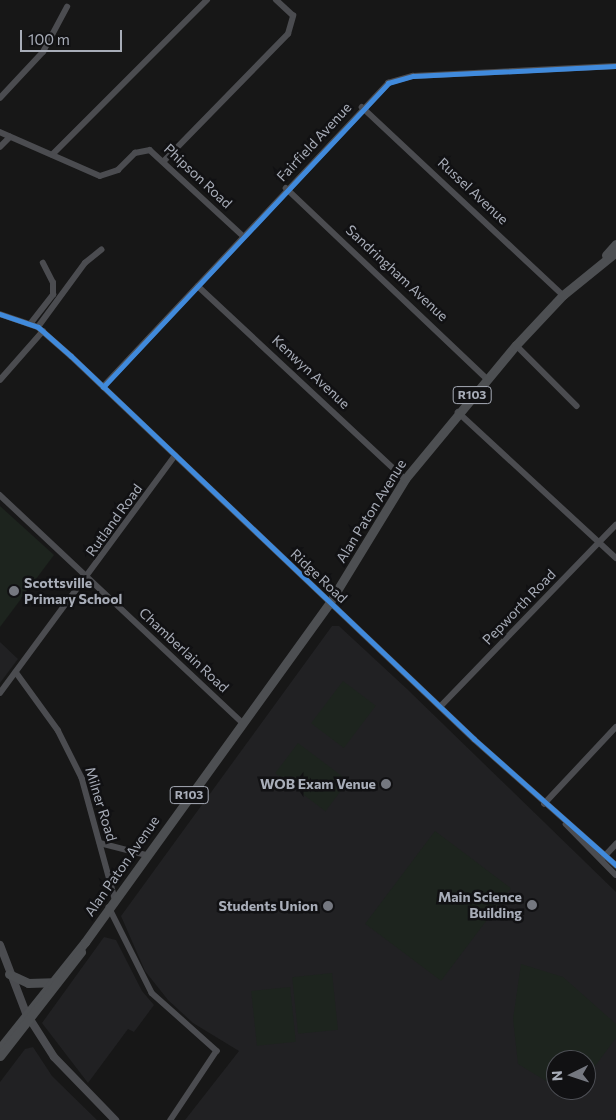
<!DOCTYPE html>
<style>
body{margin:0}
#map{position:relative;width:616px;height:1120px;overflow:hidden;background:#171717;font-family:Commissioner,sans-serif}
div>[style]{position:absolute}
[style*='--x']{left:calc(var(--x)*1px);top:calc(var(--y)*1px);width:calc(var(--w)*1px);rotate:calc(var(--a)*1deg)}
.built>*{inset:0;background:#212123}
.green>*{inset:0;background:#1d241e;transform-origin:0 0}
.minor>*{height:5.5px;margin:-2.75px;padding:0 2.75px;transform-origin:2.75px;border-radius:2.75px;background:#4b4c50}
.tertiary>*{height:8px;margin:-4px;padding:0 4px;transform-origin:4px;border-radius:4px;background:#4b4c50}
.primary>*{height:9px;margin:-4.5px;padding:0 4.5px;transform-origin:4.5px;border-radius:4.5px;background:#4d4f52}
.cycleway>*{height:5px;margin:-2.5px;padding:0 2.5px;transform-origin:2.5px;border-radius:2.5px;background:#408adc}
.dots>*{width:14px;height:14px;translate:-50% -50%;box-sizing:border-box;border:2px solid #111113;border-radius:50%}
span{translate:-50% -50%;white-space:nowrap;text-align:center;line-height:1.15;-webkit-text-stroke:5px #111113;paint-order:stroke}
.shield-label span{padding:1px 4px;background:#111113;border:1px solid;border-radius:4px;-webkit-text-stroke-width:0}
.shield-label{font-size:12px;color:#a8adb8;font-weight:700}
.street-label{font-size:14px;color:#a8adb8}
.poi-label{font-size:14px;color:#a8adb8;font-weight:700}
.left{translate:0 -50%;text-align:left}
.right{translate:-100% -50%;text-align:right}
.north{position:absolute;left:546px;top:1050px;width:50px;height:50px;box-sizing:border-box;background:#111113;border:1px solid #4d4f55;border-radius:50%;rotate:266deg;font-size:14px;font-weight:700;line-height:20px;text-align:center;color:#a8adb8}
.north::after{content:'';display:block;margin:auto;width:18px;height:22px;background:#757880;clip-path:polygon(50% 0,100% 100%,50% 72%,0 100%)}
.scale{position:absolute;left:20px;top:30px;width:102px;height:22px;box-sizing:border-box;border:2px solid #a8adb8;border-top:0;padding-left:6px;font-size:15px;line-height:18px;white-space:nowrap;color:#a8adb8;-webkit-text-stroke:4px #111113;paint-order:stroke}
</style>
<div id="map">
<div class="built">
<i style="clip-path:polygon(evenodd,332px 626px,339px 626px,407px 689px,616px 892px,616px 1120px,185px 1120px,239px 1051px,193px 1023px,168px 1000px,145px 971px,121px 916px,332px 626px,556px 1060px,586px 1060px,586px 1090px,556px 1090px,556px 1060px)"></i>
<i style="clip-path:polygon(0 642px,18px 659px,0 683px)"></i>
<i style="clip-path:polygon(104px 937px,116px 940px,142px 991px,154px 1005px,134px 1032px,128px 1029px,88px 1083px,42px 1023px)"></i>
<i style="clip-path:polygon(33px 1047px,52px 1076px,97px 1120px,0 1120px,0 1082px,25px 1049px)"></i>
</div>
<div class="green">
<i style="clip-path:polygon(0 506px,54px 555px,0 627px)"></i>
<i style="left:343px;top:681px;width:41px;height:53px;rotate:37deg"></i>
<i style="left:298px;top:743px;width:63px;height:38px;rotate:37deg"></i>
<i style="left:435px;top:831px;width:95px;height:116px;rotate:37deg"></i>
<i style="clip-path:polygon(521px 964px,563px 977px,616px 1024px,616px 1038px,586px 1078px,586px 1060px,556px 1060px,556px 1087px,518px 1064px,513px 1019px)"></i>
<i style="left:332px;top:973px;width:57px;height:40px;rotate:84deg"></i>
<i style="left:290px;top:987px;width:55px;height:39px;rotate:84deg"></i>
</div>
<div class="minor">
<i style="--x:0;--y:98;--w:63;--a:-46.9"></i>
<i style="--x:43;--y:52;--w:51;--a:-61.9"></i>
<i style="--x:362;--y:107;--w:275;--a:43.1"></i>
<i style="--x:0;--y:132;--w:109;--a:23.7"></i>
<i style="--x:100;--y:176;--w:19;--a:-18"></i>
<i style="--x:118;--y:170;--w:24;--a:-45"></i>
<i style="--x:135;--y:153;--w:15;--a:-11"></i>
<i style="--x:150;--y:150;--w:124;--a:42.7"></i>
<i style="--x:0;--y:147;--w:14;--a:-45"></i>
<i style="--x:52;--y:155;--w:219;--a:-45"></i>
<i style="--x:165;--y:160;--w:176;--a:-45.7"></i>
<i style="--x:288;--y:34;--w:19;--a:-74"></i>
<i style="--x:293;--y:16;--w:23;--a:-137"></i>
<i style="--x:286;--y:188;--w:277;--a:43.5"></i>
<i style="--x:198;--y:286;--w:283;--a:43"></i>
<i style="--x:0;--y:314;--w:40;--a:18.9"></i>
<i style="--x:38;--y:327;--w:44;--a:41.3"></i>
<i style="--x:71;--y:356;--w:556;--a:43.54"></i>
<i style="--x:474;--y:739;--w:190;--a:41.6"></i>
<i style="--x:31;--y:323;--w:36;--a:-52"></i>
<i style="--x:53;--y:295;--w:12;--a:-90"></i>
<i style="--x:53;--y:283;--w:22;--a:-117"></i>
<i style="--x:38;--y:327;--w:79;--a:-53.7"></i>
<i style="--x:85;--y:263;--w:21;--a:-39"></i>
<i style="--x:516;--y:345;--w:86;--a:45"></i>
<i style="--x:0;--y:380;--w:65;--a:-48.7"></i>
<i style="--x:103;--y:387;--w:417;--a:-46.8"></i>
<i style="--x:388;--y:83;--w:26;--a:-16"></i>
<i style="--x:413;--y:76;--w:203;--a:-2.8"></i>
<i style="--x:458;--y:412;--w:215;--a:42.7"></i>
<i style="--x:0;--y:495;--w:330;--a:43.2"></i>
<i style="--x:16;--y:672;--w:72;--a:54.1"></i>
<i style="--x:58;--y:730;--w:54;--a:63.4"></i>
<i style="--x:82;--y:778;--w:125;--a:74.7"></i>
<i style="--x:0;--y:693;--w:295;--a:-53.6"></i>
<i style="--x:440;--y:707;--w:253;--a:-46"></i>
<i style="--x:544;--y:804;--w:105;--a:-46.9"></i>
<i style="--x:566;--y:824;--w:71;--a:45.6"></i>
<i style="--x:100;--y:843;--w:48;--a:14.6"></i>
<i style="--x:604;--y:857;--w:18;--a:-47"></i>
<i style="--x:109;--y:907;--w:96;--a:63.4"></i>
<i style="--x:152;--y:993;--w:87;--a:41.7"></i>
<i style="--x:217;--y:1051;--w:83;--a:123.7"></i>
</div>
<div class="tertiary">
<i style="--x:0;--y:945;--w:73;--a:69.1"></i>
<i style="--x:26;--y:1013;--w:52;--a:57.5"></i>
<i style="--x:54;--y:1057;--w:88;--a:45.9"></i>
</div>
<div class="primary">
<i style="--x:606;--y:255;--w:15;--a:-48"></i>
<i style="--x:9;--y:974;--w:21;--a:25"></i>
<i style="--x:28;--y:983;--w:24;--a:-2"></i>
<i style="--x:0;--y:1048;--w:136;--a:-51.3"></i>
<i style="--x:85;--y:942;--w:419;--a:-54.2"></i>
<i style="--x:330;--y:602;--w:144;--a:-58.6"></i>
<i style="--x:405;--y:479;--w:174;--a:-50.4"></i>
<i style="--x:516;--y:345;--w:69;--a:-46.8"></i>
<i style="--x:563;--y:295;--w:68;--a:-39.1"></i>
<i style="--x:0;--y:1056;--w:132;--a:-52.1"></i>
</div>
<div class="cycleway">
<i style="--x:0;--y:314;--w:40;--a:18.9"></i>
<i style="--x:38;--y:327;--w:44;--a:41.3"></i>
<i style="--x:71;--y:356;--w:556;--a:43.54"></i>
<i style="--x:474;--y:739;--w:190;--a:41.6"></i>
<i style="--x:103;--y:387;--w:417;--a:-46.8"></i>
<i style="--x:388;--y:83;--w:26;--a:-16"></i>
<i style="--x:413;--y:76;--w:203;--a:-2.8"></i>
</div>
<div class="dots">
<i style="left:14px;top:591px;background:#757880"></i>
<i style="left:386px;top:784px;background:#757880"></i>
<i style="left:532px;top:905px;background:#757880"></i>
<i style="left:328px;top:906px;background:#757880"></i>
</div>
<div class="shield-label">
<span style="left:472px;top:395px">R103</span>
<span style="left:189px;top:795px">R103</span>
</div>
<div class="street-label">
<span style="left:314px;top:142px;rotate:-47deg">Fairfield Avenue</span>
<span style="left:198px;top:176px;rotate:43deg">Phipson Road</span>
<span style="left:473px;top:191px;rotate:43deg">Russel Avenue</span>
<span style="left:397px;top:273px;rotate:43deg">Sandringham Avenue</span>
<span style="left:311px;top:372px;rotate:43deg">Kenwyn Avenue</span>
<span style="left:371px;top:511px;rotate:-58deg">Alan Paton Avenue</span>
<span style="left:114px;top:520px;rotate:-54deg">Rutland Road</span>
<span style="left:319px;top:576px;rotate:43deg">Ridge Road</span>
<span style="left:519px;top:607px;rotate:-46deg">Pepworth Road</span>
<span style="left:184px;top:650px;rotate:43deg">Chamberlain Road</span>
<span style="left:101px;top:804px;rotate:73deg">Milner Road</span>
<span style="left:122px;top:866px;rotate:-55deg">Alan Paton Avenue</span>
</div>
<div class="poi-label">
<span class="left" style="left:24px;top:591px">Scottsville<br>Primary School</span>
<span class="right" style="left:376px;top:784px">WOB Exam Venue</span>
<span class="right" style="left:522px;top:905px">Main Science<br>Building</span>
<span class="right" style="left:318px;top:906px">Students Union</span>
</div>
<div class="north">N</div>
<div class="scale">100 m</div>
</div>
